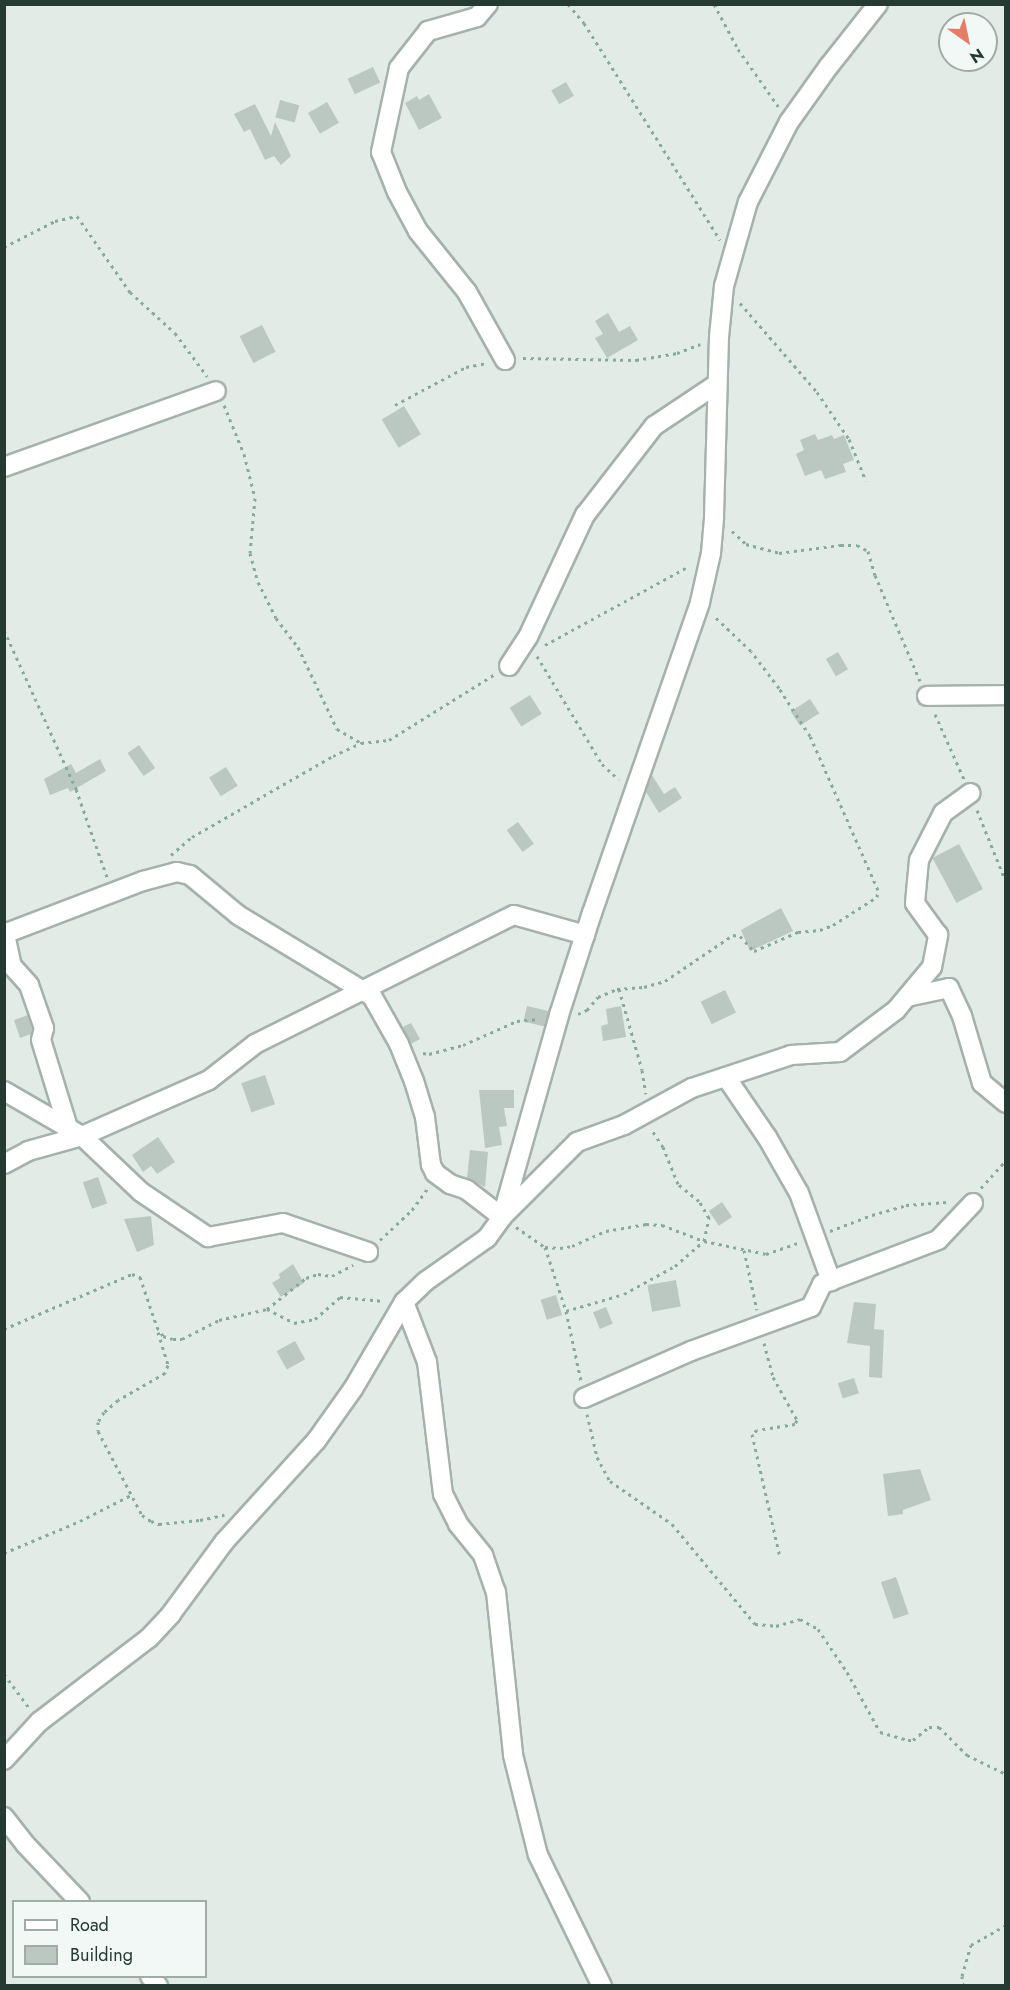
<!DOCTYPE html>
<style>
body{margin:0}
#map{position:relative;width:1010px;height:1990px;overflow:hidden;background:#e2ebe6;font-family:Jost,sans-serif}
div>[style]{position:absolute}
[style*='--x']{left:calc(var(--x)*1px);top:calc(var(--y)*1px);width:calc(var(--w)*1px);rotate:calc(var(--a)*1deg)}
.building>*{inset:0;background:#bbc8c2;transform-origin:0 0}
.path>*{height:3px;margin-top:-1.5px;transform-origin:0;background:repeating-linear-gradient(90deg,#86ab9d 0 3px,transparent 0 7.5px)}
.roads{filter:drop-shadow(2px 0 #a5b2ac) drop-shadow(-2px 0 #a5b2ac) drop-shadow(0 2px #a5b2ac) drop-shadow(0 -2px #a5b2ac)}
.street>*{height:18px;margin:-9px;padding:0 9px;transform-origin:9px;border-radius:9px;background:#fff}
span{translate:-50% -50%;white-space:nowrap;text-align:center;line-height:1.15;-webkit-text-stroke:4.5px #f2f8f5;paint-order:stroke}
.frame{position:absolute;inset:0;border:6px solid #243a32;pointer-events:none}
.legend{position:absolute;left:12px;top:1900px;width:195px;height:78px;box-sizing:border-box;background:#f2f8f5;border:2px solid #a0aca7;margin:0;padding:8px 10px;list-style:none;font-size:18px;color:#243a32}
.legend li{display:flex;align-items:center;gap:12px;height:30px}
.legend b{width:30px;border:2px solid #a0aca7}
.north{position:absolute;left:938px;top:12px;width:60px;height:60px;box-sizing:border-box;background:#f2f8f5;border:2px solid #a0aca7;border-radius:50%;rotate:147deg;font-size:16px;font-weight:700;line-height:24px;text-align:center;color:#243a32}
.north::after{content:'';display:block;margin:auto;width:21px;height:27px;background:#e47d68;clip-path:polygon(50% 0,100% 100%,50% 72%,0 100%)}
</style>
<div id="map">
<div class="building">
<i style="left:373px;top:67px;width:17px;height:28px;rotate:65deg"></i>
<i style="left:566px;top:82px;width:16px;height:17px;rotate:60deg"></i>
<i style="clip-path:polygon(429px 94px,442px 118px,419px 130px,405px 103px,417px 96px,419px 100px)"></i>
<i style="left:280px;top:100px;width:20px;height:18px;rotate:15deg"></i>
<i style="left:327px;top:102px;width:24px;height:22px;rotate:60deg"></i>
<i style="clip-path:polygon(255px 104px,271px 136px,275px 122px,291px 156px,281px 165px,274px 156px,265px 160px,250px 129px,244px 132px,234px 114px)"></i>
<i style="clip-path:polygon(608px 313px,619px 332px,630px 326px,638px 340px,607px 358px,595px 338px,603px 334px,595px 321px)"></i>
<i style="left:262px;top:325px;width:30px;height:25px;rotate:63deg"></i>
<i style="left:404px;top:406px;width:33px;height:26px;rotate:59deg"></i>
<i style="clip-path:polygon(815px 434px,818px 440px,832px 435px,834px 439px,844px 435px,854px 460px,843px 464px,846px 472px,825px 479px,821px 470px,805px 476px,796px 454px,804px 450px,800px 440px)"></i>
<i style="left:838px;top:652px;width:20px;height:14px;rotate:60deg"></i>
<i style="left:530px;top:695px;width:22px;height:24px;rotate:58deg"></i>
<i style="left:810px;top:699px;width:17px;height:23px;rotate:57deg"></i>
<i style="left:139px;top:745px;width:28px;height:14px;rotate:55deg"></i>
<i style="clip-path:polygon(100px 759px,106px 771px,70px 792px,68px 788px,50px 795px,44px 779px,71px 764px,76px 773px)"></i>
<i style="left:226px;top:767px;width:22px;height:20px;rotate:58deg"></i>
<i style="clip-path:polygon(652px 775px,664px 794px,675px 787px,682px 798px,659px 813px,646px 792px)"></i>
<i style="left:518px;top:822px;width:27px;height:14px;rotate:54deg"></i>
<i style="left:959px;top:844px;width:51px;height:30px;rotate:62deg"></i>
<i style="clip-path:polygon(781px 908px,793px 931px,750px 951px,741px 930px)"></i>
<i style="left:725px;top:990px;width:25px;height:27px;rotate:64deg"></i>
<i style="left:527px;top:1006px;width:23px;height:16px;rotate:13deg"></i>
<i style="clip-path:polygon(621px 1006px,626px 1037px,603px 1041px,601px 1026px,608px 1024px,606px 1009px)"></i>
<i style="clip-path:polygon(28px 1015px,32px 1029px,31px 1034px,20px 1038px,14px 1020px)"></i>
<i style="clip-path:polygon(411px 1023px,420px 1039px,411px 1044px,403px 1027px)"></i>
<i style="left:265px;top:1075px;width:31px;height:25px;rotate:71deg"></i>
<i style="clip-path:polygon(479px 1090px,514px 1090px,514px 1108px,504px 1108px,507px 1126px,499px 1127px,502px 1145px,485px 1148px)"></i>
<i style="clip-path:polygon(158px 1137px,175px 1162px,157px 1174px,151px 1166px,143px 1172px,132px 1155px)"></i>
<i style="clip-path:polygon(470px 1150px,488px 1152px,485px 1187px,467px 1178px)"></i>
<i style="left:98px;top:1177px;width:28px;height:16px;rotate:71deg"></i>
<i style="left:722px;top:1202px;width:18px;height:16px;rotate:56deg"></i>
<i style="clip-path:polygon(151px 1216px,154px 1245px,137px 1252px,124px 1219px)"></i>
<i style="clip-path:polygon(293px 1264px,304px 1283px,281px 1297px,272px 1283px,280px 1278px,279px 1274px)"></i>
<i style="left:676px;top:1280px;width:27px;height:29px;rotate:80deg"></i>
<i style="left:556px;top:1295px;width:21px;height:16px;rotate:73deg"></i>
<i style="clip-path:polygon(854px 1302px,876px 1304px,874px 1329px,884px 1330px,882px 1378px,869px 1377px,870px 1346px,847px 1343px)"></i>
<i style="left:606px;top:1307px;width:18px;height:14px;rotate:68deg"></i>
<i style="left:295px;top:1341px;width:21px;height:21px;rotate:61deg"></i>
<i style="left:854px;top:1378px;width:16px;height:17px;rotate:72deg"></i>
<i style="clip-path:polygon(920px 1469px,931px 1500px,903px 1510px,903px 1514px,888px 1516px,883px 1474px)"></i>
<i style="left:896px;top:1577px;width:39px;height:16px;rotate:71deg"></i>
</div>
<div class="path">
<i style="--x:568;--y:4;--w:25;--a:50"></i>
<i style="--x:584;--y:23;--w:256;--a:57.9"></i>
<i style="--x:714;--y:4;--w:51;--a:61.9"></i>
<i style="--x:738;--y:49;--w:70;--a:54.9"></i>
<i style="--x:4;--y:247;--w:57;--a:-27"></i>
<i style="--x:55;--y:221;--w:23;--a:-13"></i>
<i style="--x:77;--y:216;--w:93;--a:55.1"></i>
<i style="--x:130;--y:292;--w:61;--a:42.3"></i>
<i style="--x:175;--y:333;--w:54;--a:53.3"></i>
<i style="--x:740;--y:303;--w:118;--a:49.1"></i>
<i style="--x:817;--y:392;--w:57;--a:55.8"></i>
<i style="--x:849;--y:439;--w:45;--a:68"></i>
<i style="--x:523;--y:358;--w:113;--a:1"></i>
<i style="--x:636;--y:360;--w:42;--a:-9.7"></i>
<i style="--x:677;--y:353;--w:25;--a:-21"></i>
<i style="--x:224;--y:405;--w:53;--a:67.8"></i>
<i style="--x:244;--y:454;--w:45;--a:76"></i>
<i style="--x:255;--y:498;--w:55;--a:95.2"></i>
<i style="--x:250;--y:553;--w:30;--a:75"></i>
<i style="--x:258;--y:582;--w:40;--a:63.4"></i>
<i style="--x:276;--y:618;--w:36;--a:53"></i>
<i style="--x:298;--y:647;--w:91;--a:64.6"></i>
<i style="--x:337;--y:729;--w:28;--a:30"></i>
<i style="--x:395;--y:405;--w:81;--a:-28.2"></i>
<i style="--x:466;--y:367;--w:21;--a:-11"></i>
<i style="--x:732;--y:531;--w:19;--a:43"></i>
<i style="--x:746;--y:544;--w:34;--a:15"></i>
<i style="--x:779;--y:553;--w:63;--a:-7.4"></i>
<i style="--x:841;--y:545;--w:16;--a:0"></i>
<i style="--x:857;--y:545;--w:13;--a:29"></i>
<i style="--x:868;--y:551;--w:25;--a:74"></i>
<i style="--x:875;--y:575;--w:115;--a:67"></i>
<i style="--x:4;--y:630;--w:175;--a:65.6"></i>
<i style="--x:76;--y:789;--w:93;--a:70.6"></i>
<i style="--x:545;--y:645;--w:164;--a:-28.7"></i>
<i style="--x:537;--y:656;--w:126;--a:59"></i>
<i style="--x:602;--y:764;--w:23;--a:43"></i>
<i style="--x:935;--y:714;--w:71;--a:66"></i>
<i style="--x:977;--y:810;--w:78;--a:68.1"></i>
<i style="--x:171;--y:855;--w:28;--a:-41"></i>
<i style="--x:192;--y:837;--w:163;--a:-29.9"></i>
<i style="--x:333;--y:756;--w:31;--a:-25"></i>
<i style="--x:361;--y:743;--w:28;--a:-6"></i>
<i style="--x:389;--y:740;--w:125;--a:-31.9"></i>
<i style="--x:619;--y:989;--w:84;--a:74.1"></i>
<i style="--x:642;--y:1070;--w:24;--a:81"></i>
<i style="--x:578;--y:1014;--w:10;--a:-24"></i>
<i style="--x:587;--y:1010;--w:17;--a:-50"></i>
<i style="--x:598;--y:997;--w:21;--a:-23"></i>
<i style="--x:617;--y:989;--w:27;--a:-4"></i>
<i style="--x:644;--y:987;--w:22;--a:-16"></i>
<i style="--x:665;--y:981;--w:82;--a:-34.1"></i>
<i style="--x:733;--y:935;--w:7;--a:8"></i>
<i style="--x:740;--y:936;--w:21;--a:47"></i>
<i style="--x:754;--y:951;--w:48;--a:-23.4"></i>
<i style="--x:798;--y:932;--w:22;--a:-5"></i>
<i style="--x:820;--y:930;--w:14;--a:-21"></i>
<i style="--x:833;--y:925;--w:52;--a:-32.5"></i>
<i style="--x:877;--y:897;--w:7;--a:-82"></i>
<i style="--x:878;--y:890;--w:168;--a:-113.8"></i>
<i style="--x:810;--y:736;--w:57;--a:-122.9"></i>
<i style="--x:779;--y:688;--w:46;--a:-127.1"></i>
<i style="--x:751;--y:651;--w:51;--a:-136.6"></i>
<i style="--x:423;--y:1053;--w:6;--a:9"></i>
<i style="--x:429;--y:1054;--w:35;--a:-15"></i>
<i style="--x:463;--y:1045;--w:59;--a:-24"></i>
<i style="--x:517;--y:1021;--w:22;--a:-5"></i>
<i style="--x:981;--y:1188;--w:38;--a:-48"></i>
<i style="--x:516;--y:1227;--w:35;--a:35"></i>
<i style="--x:545;--y:1247;--w:15;--a:4"></i>
<i style="--x:560;--y:1248;--w:12;--a:-9"></i>
<i style="--x:572;--y:1246;--w:37;--a:-24"></i>
<i style="--x:606;--y:1231;--w:41;--a:-9.9"></i>
<i style="--x:646;--y:1224;--w:16;--a:4"></i>
<i style="--x:662;--y:1225;--w:45;--a:20.9"></i>
<i style="--x:704;--y:1241;--w:63;--a:11.8"></i>
<i style="--x:766;--y:1254;--w:34;--a:-19"></i>
<i style="--x:830;--y:1231;--w:45;--a:-20.9"></i>
<i style="--x:872;--y:1215;--w:35;--a:-16"></i>
<i style="--x:906;--y:1205;--w:42;--a:-4.1"></i>
<i style="--x:380;--y:1240;--w:44;--a:-43.2"></i>
<i style="--x:412;--y:1210;--w:27;--a:-54"></i>
<i style="--x:545;--y:1247;--w:67;--a:71.8"></i>
<i style="--x:566;--y:1311;--w:72;--a:77.9"></i>
<i style="--x:744;--y:1250;--w:61;--a:77.8"></i>
<i style="--x:267;--y:1309;--w:50;--a:-38.5"></i>
<i style="--x:306;--y:1278;--w:13;--a:-18"></i>
<i style="--x:318;--y:1274;--w:14;--a:8"></i>
<i style="--x:332;--y:1276;--w:24;--a:-28"></i>
<i style="--x:566;--y:1311;--w:60;--a:-16.3"></i>
<i style="--x:624;--y:1294;--w:58;--a:-28.8"></i>
<i style="--x:675;--y:1266;--w:38;--a:-41"></i>
<i style="--x:704;--y:1241;--w:24;--a:-78"></i>
<i style="--x:709;--y:1218;--w:20;--a:-120"></i>
<i style="--x:699;--y:1201;--w:27;--a:-141"></i>
<i style="--x:678;--y:1184;--w:40;--a:-112"></i>
<i style="--x:663;--y:1147;--w:20;--a:-123"></i>
<i style="--x:4;--y:1329;--w:139;--a:-23.3"></i>
<i style="--x:132;--y:1274;--w:9;--a:21"></i>
<i style="--x:140;--y:1277;--w:53;--a:71.2"></i>
<i style="--x:157;--y:1327;--w:11;--a:56"></i>
<i style="--x:163;--y:1336;--w:10;--a:17"></i>
<i style="--x:173;--y:1339;--w:9;--a:0"></i>
<i style="--x:182;--y:1339;--w:42;--a:-27.2"></i>
<i style="--x:219;--y:1320;--w:49;--a:-12.9"></i>
<i style="--x:267;--y:1309;--w:30;--a:27"></i>
<i style="--x:294;--y:1323;--w:21;--a:-11"></i>
<i style="--x:315;--y:1319;--w:33;--a:-41"></i>
<i style="--x:340;--y:1297;--w:44;--a:5.2"></i>
<i style="--x:158;--y:1332;--w:34;--a:73"></i>
<i style="--x:168;--y:1365;--w:9;--a:111"></i>
<i style="--x:165;--y:1373;--w:54;--a:150.1"></i>
<i style="--x:118;--y:1400;--w:18;--a:139"></i>
<i style="--x:104;--y:1412;--w:12;--a:121"></i>
<i style="--x:98;--y:1422;--w:9;--a:90"></i>
<i style="--x:98;--y:1431;--w:95;--a:62.4"></i>
<i style="--x:142;--y:1515;--w:11;--a:34"></i>
<i style="--x:151;--y:1521;--w:9;--a:21"></i>
<i style="--x:159;--y:1524;--w:41;--a:-5.6"></i>
<i style="--x:200;--y:1520;--w:25;--a:-12"></i>
<i style="--x:764;--y:1343;--w:35;--a:75"></i>
<i style="--x:773;--y:1377;--w:49;--a:60.8"></i>
<i style="--x:797;--y:1420;--w:4;--a:117"></i>
<i style="--x:795;--y:1424;--w:38;--a:171"></i>
<i style="--x:757;--y:1430;--w:6;--a:141"></i>
<i style="--x:752;--y:1434;--w:126;--a:77.2"></i>
<i style="--x:587;--y:1414;--w:44;--a:76.9"></i>
<i style="--x:597;--y:1457;--w:27;--a:62"></i>
<i style="--x:610;--y:1481;--w:75;--a:34.7"></i>
<i style="--x:672;--y:1524;--w:130;--a:50.3"></i>
<i style="--x:755;--y:1624;--w:21;--a:5"></i>
<i style="--x:776;--y:1626;--w:25;--a:-16"></i>
<i style="--x:800;--y:1619;--w:21;--a:29"></i>
<i style="--x:818;--y:1629;--w:52;--a:56"></i>
<i style="--x:847;--y:1672;--w:68;--a:61.2"></i>
<i style="--x:880;--y:1732;--w:29;--a:16"></i>
<i style="--x:908;--y:1740;--w:5;--a:0"></i>
<i style="--x:913;--y:1740;--w:21;--a:-39"></i>
<i style="--x:929;--y:1727;--w:10;--a:0"></i>
<i style="--x:939;--y:1727;--w:40;--a:45"></i>
<i style="--x:967;--y:1755;--w:43;--a:26"></i>
<i style="--x:4;--y:1553;--w:82;--a:-22.8"></i>
<i style="--x:80;--y:1521;--w:57;--a:-27"></i>
<i style="--x:4;--y:1674;--w:44;--a:53.4"></i>
<i style="--x:963;--y:1986;--w:10;--a:-96"></i>
<i style="--x:962;--y:1976;--w:32;--a:-74"></i>
<i style="--x:971;--y:1945;--w:40;--a:-29.7"></i>
</div>
<div class="roads">
<div class="street">
<i style="--x:488;--y:4;--w:17;--a:130"></i>
<i style="--x:477;--y:17;--w:51;--a:164.1"></i>
<i style="--x:428;--y:31;--w:47;--a:128.1"></i>
<i style="--x:399;--y:68;--w:86;--a:102.1"></i>
<i style="--x:381;--y:152;--w:43;--a:68.2"></i>
<i style="--x:397;--y:192;--w:44;--a:61.7"></i>
<i style="--x:418;--y:231;--w:78;--a:51.2"></i>
<i style="--x:467;--y:292;--w:78;--a:60.8"></i>
<i style="--x:4;--y:467;--w:225;--a:-19.7"></i>
<i style="--x:509;--y:666;--w:35;--a:-57"></i>
<i style="--x:528;--y:637;--w:135;--a:-65"></i>
<i style="--x:585;--y:515;--w:113;--a:-52.2"></i>
<i style="--x:654;--y:426;--w:76;--a:-33.7"></i>
<i style="--x:927;--y:696;--w:79;--a:-0.7"></i>
<i style="--x:4;--y:934;--w:149;--a:-20.9"></i>
<i style="--x:143;--y:881;--w:35;--a:-15"></i>
<i style="--x:177;--y:872;--w:13;--a:13"></i>
<i style="--x:190;--y:875;--w:62;--a:39.8"></i>
<i style="--x:238;--y:915;--w:157;--a:31.2"></i>
<i style="--x:372;--y:996;--w:55;--a:60.6"></i>
<i style="--x:399;--y:1044;--w:40;--a:68"></i>
<i style="--x:414;--y:1081;--w:38;--a:73"></i>
<i style="--x:425;--y:1117;--w:48;--a:82.9"></i>
<i style="--x:431;--y:1165;--w:9;--a:63"></i>
<i style="--x:435;--y:1173;--w:19;--a:36"></i>
<i style="--x:450;--y:1184;--w:18;--a:19"></i>
<i style="--x:467;--y:1190;--w:44;--a:37.6"></i>
<i style="--x:502;--y:1217;--w:106;--a:-45"></i>
<i style="--x:577;--y:1142;--w:50;--a:-19.9"></i>
<i style="--x:624;--y:1125;--w:77;--a:-28.6"></i>
<i style="--x:692;--y:1088;--w:104;--a:-18.4"></i>
<i style="--x:791;--y:1055;--w:49;--a:-3.5"></i>
<i style="--x:840;--y:1052;--w:70;--a:-36.9"></i>
<i style="--x:896;--y:1010;--w:56;--a:-50.1"></i>
<i style="--x:932;--y:967;--w:33;--a:-79"></i>
<i style="--x:938;--y:935;--w:39;--a:-126"></i>
<i style="--x:915;--y:903;--w:43;--a:-84.7"></i>
<i style="--x:919;--y:860;--w:53;--a:-62.9"></i>
<i style="--x:943;--y:813;--w:34;--a:-36"></i>
<i style="--x:5;--y:934;--w:33;--a:78"></i>
<i style="--x:12;--y:966;--w:25;--a:48"></i>
<i style="--x:29;--y:985;--w:46;--a:70.8"></i>
<i style="--x:44;--y:1028;--w:12;--a:104"></i>
<i style="--x:41;--y:1040;--w:92;--a:72.9"></i>
<i style="--x:907;--y:997;--w:43;--a:-12.1"></i>
<i style="--x:949;--y:988;--w:31;--a:65"></i>
<i style="--x:962;--y:1016;--w:70;--a:73.4"></i>
<i style="--x:982;--y:1083;--w:31;--a:40"></i>
<i style="--x:726;--y:1077;--w:73;--a:55.7"></i>
<i style="--x:767;--y:1137;--w:64;--a:60.3"></i>
<i style="--x:799;--y:1193;--w:94;--a:70"></i>
<i style="--x:4;--y:1091;--w:90;--a:30"></i>
<i style="--x:82;--y:1136;--w:81;--a:43.5"></i>
<i style="--x:141;--y:1192;--w:81;--a:33.9"></i>
<i style="--x:208;--y:1237;--w:76;--a:-10.6"></i>
<i style="--x:283;--y:1223;--w:90;--a:18.8"></i>
<i style="--x:4;--y:1164;--w:27;--a:-28"></i>
<i style="--x:28;--y:1151;--w:56;--a:-15.5"></i>
<i style="--x:82;--y:1136;--w:139;--a:-23.8"></i>
<i style="--x:209;--y:1080;--w:58;--a:-38"></i>
<i style="--x:255;--y:1044;--w:289;--a:-26.5"></i>
<i style="--x:514;--y:915;--w:74;--a:15.7"></i>
<i style="--x:404;--y:1302;--w:64;--a:69"></i>
<i style="--x:427;--y:1362;--w:133;--a:83.1"></i>
<i style="--x:443;--y:1494;--w:34;--a:63"></i>
<i style="--x:458;--y:1524;--w:40;--a:51"></i>
<i style="--x:483;--y:1555;--w:39;--a:71"></i>
<i style="--x:496;--y:1592;--w:164;--a:84"></i>
<i style="--x:513;--y:1755;--w:103;--a:76"></i>
<i style="--x:538;--y:1855;--w:146;--a:64"></i>
<i style="--x:584;--y:1398;--w:117;--a:-23.7"></i>
<i style="--x:691;--y:1351;--w:128;--a:-20.1"></i>
<i style="--x:811;--y:1307;--w:25;--a:-64"></i>
<i style="--x:822;--y:1284;--w:124;--a:-20.8"></i>
<i style="--x:938;--y:1240;--w:51;--a:-46.6"></i>
<i style="--x:4;--y:1760;--w:52;--a:-47.4"></i>
<i style="--x:39;--y:1722;--w:138;--a:-37.4"></i>
<i style="--x:149;--y:1638;--w:33;--a:-47"></i>
<i style="--x:171;--y:1614;--w:89;--a:-53.6"></i>
<i style="--x:224;--y:1542;--w:137;--a:-47.7"></i>
<i style="--x:316;--y:1441;--w:64;--a:-54.6"></i>
<i style="--x:353;--y:1389;--w:101;--a:-59.6"></i>
<i style="--x:404;--y:1302;--w:30;--a:-44"></i>
<i style="--x:426;--y:1281;--w:75;--a:-35.2"></i>
<i style="--x:487;--y:1238;--w:26;--a:-54"></i>
<i style="--x:502;--y:1217;--w:210;--a:-74.2"></i>
<i style="--x:559;--y:1015;--w:107;--a:-72.1"></i>
<i style="--x:592;--y:913;--w:329;--a:-70.8"></i>
<i style="--x:700;--y:602;--w:50;--a:-77.3"></i>
<i style="--x:711;--y:553;--w:37;--a:-85"></i>
<i style="--x:714;--y:516;--w:179;--a:-88.4"></i>
<i style="--x:719;--y:337;--w:51;--a:-84.4"></i>
<i style="--x:724;--y:286;--w:87;--a:-74.1"></i>
<i style="--x:748;--y:202;--w:90;--a:-62.9"></i>
<i style="--x:789;--y:122;--w:69;--a:-54.5"></i>
<i style="--x:829;--y:66;--w:79;--a:-51.7"></i>
<i style="--x:4;--y:1817;--w:34;--a:52"></i>
<i style="--x:25;--y:1844;--w:80;--a:46.5"></i>
<i style="--x:150;--y:1976;--w:13;--a:51"></i>
</div>
</div>
<div class="frame"></div>
<ul class="legend">
<li><b style="height:8px;background:#fff"></b>Road</li>
<li><b style="height:16px;background:#bbc8c2"></b>Building</li>
</ul>
<div class="north">N</div>
</div>
